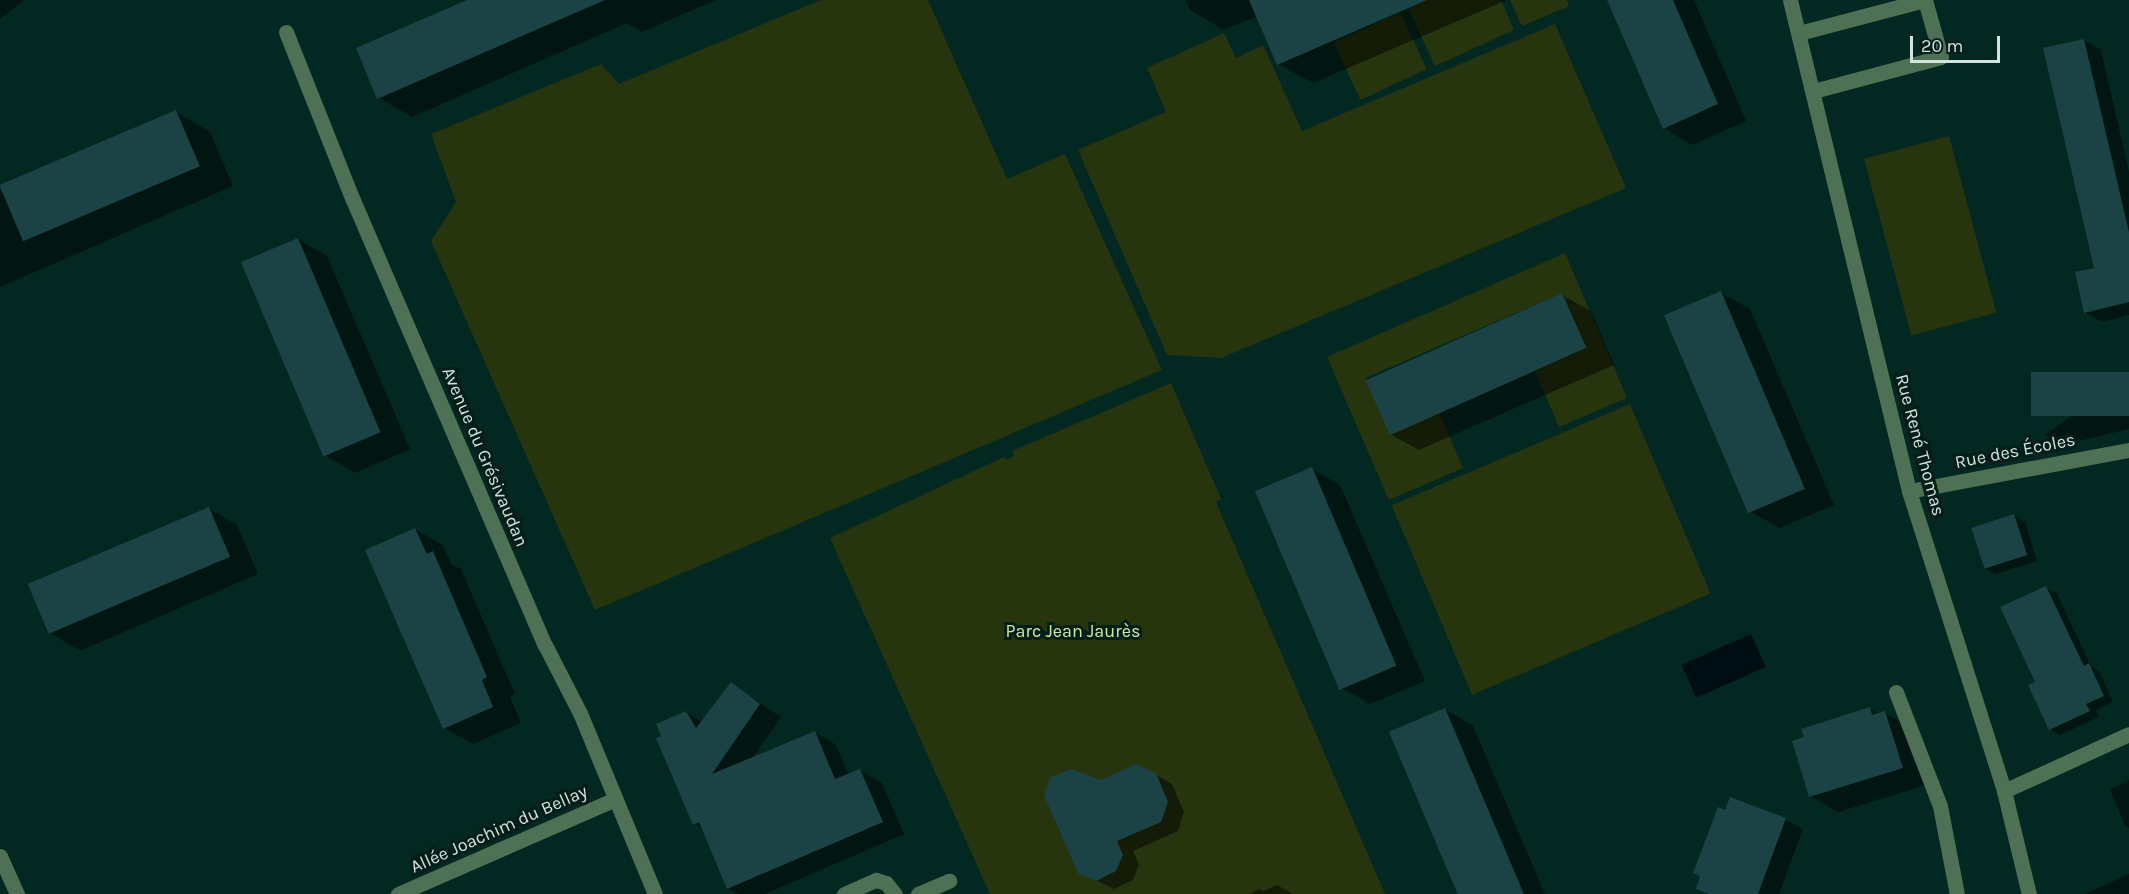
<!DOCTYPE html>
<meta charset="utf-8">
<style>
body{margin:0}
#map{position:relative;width:2129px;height:894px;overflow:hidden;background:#022821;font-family:Karla,sans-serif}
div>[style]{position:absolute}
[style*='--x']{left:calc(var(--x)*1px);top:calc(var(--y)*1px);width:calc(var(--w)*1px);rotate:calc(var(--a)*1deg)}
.green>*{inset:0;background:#27350f;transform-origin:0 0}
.water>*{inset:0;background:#000e14;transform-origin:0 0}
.shadow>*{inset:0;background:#0007}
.building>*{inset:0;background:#1b4345;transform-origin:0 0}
.minor>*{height:15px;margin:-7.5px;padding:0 7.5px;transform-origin:7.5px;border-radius:7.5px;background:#4e7156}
span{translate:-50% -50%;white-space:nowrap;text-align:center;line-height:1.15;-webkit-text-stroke:6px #031d17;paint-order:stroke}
.street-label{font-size:18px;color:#d1e4de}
.park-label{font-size:18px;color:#cdeba2}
.scale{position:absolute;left:1910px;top:36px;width:90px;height:27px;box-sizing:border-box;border:3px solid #d1e4de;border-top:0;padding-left:8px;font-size:18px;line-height:21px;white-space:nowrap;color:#d1e4de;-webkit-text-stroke:4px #031d17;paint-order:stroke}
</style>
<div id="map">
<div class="green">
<i style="clip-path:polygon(821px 0,928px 0,1007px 179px,1065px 154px,1162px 370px,595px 610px,431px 241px,456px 202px,431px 134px,601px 64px,619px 84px)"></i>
<i style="clip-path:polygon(1427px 0,1501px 0,1514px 30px,1435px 66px,1408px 8px)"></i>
<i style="clip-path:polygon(1510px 0,1567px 0,1569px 6px,1522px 26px)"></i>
<i style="left:1400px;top:12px;width:63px;height:73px;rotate:65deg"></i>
<i style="clip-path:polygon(1555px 24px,1626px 188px,1221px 358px,1167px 355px,1078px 150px,1166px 112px,1147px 68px,1224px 33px,1236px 58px,1263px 45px,1302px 131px)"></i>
<i style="left:1949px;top:136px;width:183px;height:88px;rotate:75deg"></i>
<i style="clip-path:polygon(1565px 253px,1627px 398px,1559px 427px,1535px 371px,1586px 348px,1562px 293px,1365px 378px,1439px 413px,1463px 468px,1389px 500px,1327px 357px)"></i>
<i style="clip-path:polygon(1171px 383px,1221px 499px,1216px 502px,1385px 894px,990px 894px,830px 538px,1004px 457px,1006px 460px,1014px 456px,1012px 451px)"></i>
<i style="left:1630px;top:404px;width:206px;height:259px;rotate:67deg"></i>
</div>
<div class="water">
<i style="left:1751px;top:634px;width:36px;height:76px;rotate:66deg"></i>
</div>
<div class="shadow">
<i style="clip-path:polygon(0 0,24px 0,0 19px)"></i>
<i style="clip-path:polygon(471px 0,716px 0,642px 32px,627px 23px,412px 117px,379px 98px)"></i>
<i style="clip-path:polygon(1185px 0,1507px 0,1313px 83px,1278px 64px,1258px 16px,1224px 30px,1190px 10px)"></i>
<i style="clip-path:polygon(1609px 0,1694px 0,1746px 121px,1692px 145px,1664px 128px)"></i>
<i style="clip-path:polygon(2084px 40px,2101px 50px,2129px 172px,2129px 315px,2102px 322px,2085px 312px,2096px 269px)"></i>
<i style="clip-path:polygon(176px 112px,210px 132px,233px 186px,0 287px,0 188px)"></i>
<i style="clip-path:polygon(298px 239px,327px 256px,410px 449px,355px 473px,326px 456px)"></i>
<i style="clip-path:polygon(1721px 293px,1750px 309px,1834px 505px,1780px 528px,1751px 512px)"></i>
<i style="clip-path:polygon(1562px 295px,1591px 311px,1614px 365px,1419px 450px,1390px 434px)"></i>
<i style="clip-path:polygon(2129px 374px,2129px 429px,2062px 445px,2045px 435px)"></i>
<i style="clip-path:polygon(1312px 469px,1340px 485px,1425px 681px,1370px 704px,1342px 688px)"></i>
<i style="clip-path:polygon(208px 508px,237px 525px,258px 574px,80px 651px,52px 634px,30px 586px)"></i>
<i style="clip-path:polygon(2014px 515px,2025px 522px,2037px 561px,1995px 574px,1983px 567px)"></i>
<i style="clip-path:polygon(415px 529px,444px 546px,451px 564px,461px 569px,515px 694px,510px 697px,521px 723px,473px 744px,444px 728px)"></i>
<i style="clip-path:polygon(2046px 588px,2057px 594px,2091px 666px,2099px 671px,2113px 702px,2096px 710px,2099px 717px,2060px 735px,2050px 729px,2037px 683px)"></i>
<i style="clip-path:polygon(731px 684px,781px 717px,752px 759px,815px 732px,836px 745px,849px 775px,860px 770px,882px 783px,904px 834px,765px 894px,738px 894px,728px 888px,703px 829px,694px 824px,686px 712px,702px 722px)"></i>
<i style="clip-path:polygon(1445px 709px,1473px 726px,1545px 894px,1460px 894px)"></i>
<i style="clip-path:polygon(1870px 709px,1879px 714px,1885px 713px,1912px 729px,1930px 784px,1838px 812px,1810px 796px)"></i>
<i style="clip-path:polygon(1155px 774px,1172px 784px,1184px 812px,1178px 831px,1133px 851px,1139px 865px,1133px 880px,1114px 889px,1079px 872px,1101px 782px)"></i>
<i style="clip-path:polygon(2129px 780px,2129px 828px,2125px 826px,2110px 789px)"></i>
<i style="clip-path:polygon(1731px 799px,1786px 820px,1803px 829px,1779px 894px,1708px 894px,1698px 888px)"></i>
<i style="clip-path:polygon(2129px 874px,2129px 894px,2085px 894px)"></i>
<i style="clip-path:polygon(1277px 885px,1293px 894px,1249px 894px,1259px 889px,1263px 891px)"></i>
</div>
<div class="building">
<i style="clip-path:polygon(467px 0,605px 0,377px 99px,356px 48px)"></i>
<i style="clip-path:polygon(1249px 0,1427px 0,1277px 65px)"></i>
<i style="clip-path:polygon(1607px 0,1673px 0,1718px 104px,1663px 129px)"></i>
<i style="clip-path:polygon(2084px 39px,2129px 232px,2129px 302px,2084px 313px,2075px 272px,2094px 268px,2043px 48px)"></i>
<i style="left:176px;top:110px;width:61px;height:192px;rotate:67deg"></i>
<i style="left:298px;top:238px;width:211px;height:62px;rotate:67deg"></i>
<i style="left:1721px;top:291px;width:215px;height:62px;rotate:67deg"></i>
<i style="left:1562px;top:293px;width:60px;height:215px;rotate:66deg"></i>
<i style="left:2129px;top:372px;width:44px;height:98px;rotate:90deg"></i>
<i style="left:1312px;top:467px;width:216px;height:62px;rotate:67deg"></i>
<i style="left:209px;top:507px;width:54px;height:197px;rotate:67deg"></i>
<i style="left:2014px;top:514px;width:43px;height:45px;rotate:72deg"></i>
<i style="clip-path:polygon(415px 528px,427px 554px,433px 551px,487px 677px,482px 680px,493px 707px,443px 729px,365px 550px)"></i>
<i style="clip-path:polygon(2046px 586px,2084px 666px,2089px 663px,2104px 696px,2086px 704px,2090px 711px,2049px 730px,2028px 685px,2035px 682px,2000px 607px)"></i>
<i style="clip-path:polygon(731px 682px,760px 704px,712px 774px,815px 731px,835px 779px,860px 769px,883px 822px,727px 889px,699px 822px,693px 825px,656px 738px,661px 736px,656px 724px,686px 711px,696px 728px)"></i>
<i style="clip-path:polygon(1870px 707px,1872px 715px,1885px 711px,1903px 768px,1809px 797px,1792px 741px,1804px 737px,1801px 729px)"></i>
<i style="left:1445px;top:708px;width:202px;height:61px;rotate:67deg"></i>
<i style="clip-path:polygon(1136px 764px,1156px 773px,1168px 802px,1161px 822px,1117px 841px,1123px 855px,1116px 871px,1096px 881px,1078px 873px,1044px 795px,1051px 777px,1071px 769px,1101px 780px)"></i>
<i style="clip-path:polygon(1730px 797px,1786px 818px,1758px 894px,1709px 894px,1696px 889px,1700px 876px,1693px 873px,1718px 807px,1725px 810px)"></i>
</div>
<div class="minor">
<i style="--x:1790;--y:0;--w:505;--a:76.38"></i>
<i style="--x:1909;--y:491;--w:315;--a:72.4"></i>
<i style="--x:2004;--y:791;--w:106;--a:76.4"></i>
<i style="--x:286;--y:32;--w:181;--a:68.3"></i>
<i style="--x:353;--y:200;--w:485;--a:66.7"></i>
<i style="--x:545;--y:645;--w:76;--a:62.8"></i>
<i style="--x:580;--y:713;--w:196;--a:67.5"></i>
<i style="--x:1799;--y:33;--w:130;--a:-14.7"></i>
<i style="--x:1925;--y:0;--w:59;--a:74.3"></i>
<i style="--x:1941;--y:57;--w:132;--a:165.1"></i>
<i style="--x:1909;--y:491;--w:224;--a:-10.6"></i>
<i style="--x:1896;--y:692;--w:122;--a:68.9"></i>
<i style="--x:1940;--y:806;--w:90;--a:79.1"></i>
<i style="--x:2004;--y:791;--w:137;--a:-24.5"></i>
<i style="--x:0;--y:856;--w:42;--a:65.9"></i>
<i style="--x:398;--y:894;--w:237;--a:-23.6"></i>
<i style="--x:844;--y:894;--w:35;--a:-24"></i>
<i style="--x:876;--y:880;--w:10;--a:17"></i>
<i style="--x:886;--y:883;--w:14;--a:51"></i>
<i style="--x:918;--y:894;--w:34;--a:-23"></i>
</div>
<div class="street-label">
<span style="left:1920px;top:445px;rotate:75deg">Rue René Thomas</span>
<span style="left:2015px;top:451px;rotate:-11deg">Rue des Écoles</span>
<span style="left:485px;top:457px;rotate:67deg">Avenue du Grésivaudan</span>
<span style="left:499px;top:829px;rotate:-24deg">Allée Joachim du Bellay</span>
</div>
<div class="park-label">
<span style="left:1073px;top:631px">Parc Jean Jaurès</span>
</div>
<div class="scale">20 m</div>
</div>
